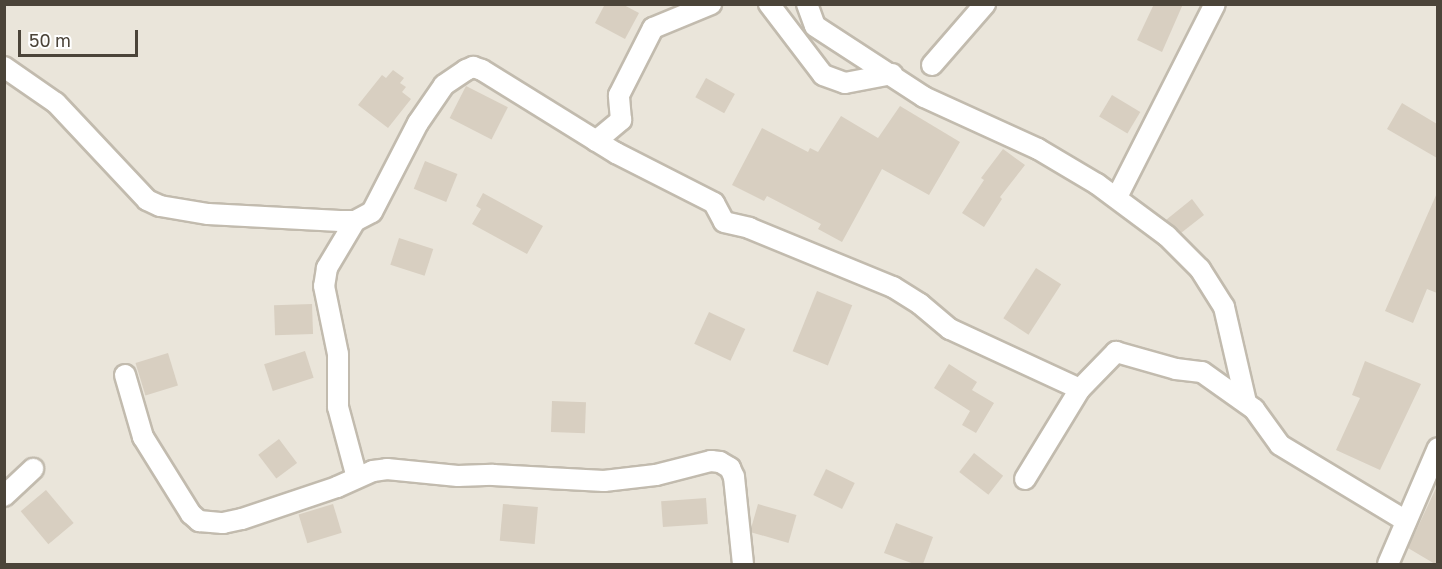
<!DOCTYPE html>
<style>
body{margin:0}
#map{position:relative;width:1442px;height:569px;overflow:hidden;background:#f6f3ec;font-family:"Golos Text",sans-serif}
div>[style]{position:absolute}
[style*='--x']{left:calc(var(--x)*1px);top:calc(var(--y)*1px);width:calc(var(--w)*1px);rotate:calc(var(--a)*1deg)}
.residential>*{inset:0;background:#eae5da;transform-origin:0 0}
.building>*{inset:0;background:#d8cfc1;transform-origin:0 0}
.roads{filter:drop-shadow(2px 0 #c2bbae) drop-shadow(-2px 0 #c2bbae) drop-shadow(0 2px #c2bbae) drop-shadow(0 -2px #c2bbae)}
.street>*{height:20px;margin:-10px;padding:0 10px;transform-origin:10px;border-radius:10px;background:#fff}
span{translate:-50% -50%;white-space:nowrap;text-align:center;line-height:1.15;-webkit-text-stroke:4.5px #fff;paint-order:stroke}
.frame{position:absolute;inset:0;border:6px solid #4b4439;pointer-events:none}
.scale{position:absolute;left:18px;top:30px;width:120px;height:27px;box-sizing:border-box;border:3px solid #4b4439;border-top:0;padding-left:8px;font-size:18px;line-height:21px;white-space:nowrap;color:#4b4439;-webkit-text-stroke:4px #fff;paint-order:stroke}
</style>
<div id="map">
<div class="residential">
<i style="left:5px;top:5px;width:1432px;height:559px"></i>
</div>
<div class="building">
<i style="clip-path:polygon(605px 4px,622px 4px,639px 13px,625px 39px,595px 23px)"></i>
<i style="clip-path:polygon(1154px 4px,1183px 4px,1162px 52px,1137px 40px)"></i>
<i style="clip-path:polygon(393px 70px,404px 78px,400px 83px,406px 87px,402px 92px,411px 99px,388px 128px,358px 105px,382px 75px,386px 78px)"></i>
<i style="left:706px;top:78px;width:33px;height:22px;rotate:29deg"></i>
<i style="left:466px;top:86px;width:47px;height:36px;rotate:27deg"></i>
<i style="left:1112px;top:95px;width:33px;height:25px;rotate:31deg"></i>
<i style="clip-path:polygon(1402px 103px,1437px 124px,1437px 158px,1387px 129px)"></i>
<i style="clip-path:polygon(900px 106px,960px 142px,929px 195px,882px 169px,842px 242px,818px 229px,821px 224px,767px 196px,764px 201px,732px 185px,762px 128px,808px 152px,810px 148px,818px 152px,841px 116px,878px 138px)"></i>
<i style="clip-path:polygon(1003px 149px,1025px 165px,1000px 197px,1002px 199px,984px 227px,962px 213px,984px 180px,981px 178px)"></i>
<i style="left:425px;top:161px;width:35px;height:30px;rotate:22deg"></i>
<i style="clip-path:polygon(483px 193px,543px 226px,527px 254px,472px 224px,481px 209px,476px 206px)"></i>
<i style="clip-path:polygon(1437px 193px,1437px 293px,1427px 289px,1413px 323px,1385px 311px)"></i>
<i style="clip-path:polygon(1192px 199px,1204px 215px,1181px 233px,1166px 220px)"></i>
<i style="left:399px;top:238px;width:36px;height:28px;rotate:18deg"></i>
<i style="left:1036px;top:268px;width:30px;height:60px;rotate:33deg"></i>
<i style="left:817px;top:291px;width:38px;height:65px;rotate:22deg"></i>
<i style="left:312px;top:304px;width:30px;height:38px;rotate:88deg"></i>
<i style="left:709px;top:312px;width:40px;height:35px;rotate:25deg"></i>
<i style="left:305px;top:351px;width:28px;height:43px;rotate:72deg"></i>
<i style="left:168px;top:353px;width:34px;height:34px;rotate:73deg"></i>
<i style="clip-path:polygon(1365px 361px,1421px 384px,1380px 470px,1336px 450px,1360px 398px,1352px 395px)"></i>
<i style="clip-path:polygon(949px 364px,977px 382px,972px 390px,994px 403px,976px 433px,962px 425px,970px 411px,934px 388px)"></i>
<i style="left:552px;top:401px;width:34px;height:31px;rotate:2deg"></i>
<i style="left:279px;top:439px;width:30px;height:26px;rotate:53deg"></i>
<i style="left:974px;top:453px;width:37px;height:24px;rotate:38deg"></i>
<i style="left:826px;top:469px;width:32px;height:29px;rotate:26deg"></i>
<i style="clip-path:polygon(1437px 486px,1437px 564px,1435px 564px,1408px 548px)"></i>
<i style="left:46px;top:490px;width:43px;height:33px;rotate:50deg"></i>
<i style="left:706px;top:498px;width:26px;height:45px;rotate:86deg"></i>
<i style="left:333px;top:504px;width:30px;height:36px;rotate:73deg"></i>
<i style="left:503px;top:504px;width:35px;height:37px;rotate:5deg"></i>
<i style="left:758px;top:504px;width:40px;height:29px;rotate:16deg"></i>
<i style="clip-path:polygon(896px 523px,933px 537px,923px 564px,914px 564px,884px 553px)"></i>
</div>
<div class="roads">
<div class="street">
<i style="--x:769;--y:4;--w:89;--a:52.7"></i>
<i style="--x:823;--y:75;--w:23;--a:20"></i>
<i style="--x:845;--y:83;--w:48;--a:-10.8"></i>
<i style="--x:807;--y:4;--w:23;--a:70"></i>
<i style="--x:815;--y:26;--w:130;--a:33.1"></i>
<i style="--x:924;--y:97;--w:125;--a:24.5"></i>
<i style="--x:1038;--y:149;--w:69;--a:30.7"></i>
<i style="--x:1097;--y:184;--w:87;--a:36.6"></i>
<i style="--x:1167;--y:236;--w:47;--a:45"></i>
<i style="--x:1200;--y:269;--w:45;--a:57.7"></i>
<i style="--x:1224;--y:307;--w:98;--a:77"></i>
<i style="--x:932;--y:65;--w:81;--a:-49"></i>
<i style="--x:4;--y:67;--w:63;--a:34.7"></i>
<i style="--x:56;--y:103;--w:133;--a:46.8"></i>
<i style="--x:147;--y:200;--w:14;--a:25"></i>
<i style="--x:160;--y:206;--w:49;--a:9.5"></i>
<i style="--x:208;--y:214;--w:132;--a:3"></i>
<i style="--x:340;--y:221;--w:15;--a:0"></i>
<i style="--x:355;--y:221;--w:19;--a:-28"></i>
<i style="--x:372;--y:212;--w:100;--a:-62.7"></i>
<i style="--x:418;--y:123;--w:46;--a:-55.6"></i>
<i style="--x:444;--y:85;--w:27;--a:-34"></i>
<i style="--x:466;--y:70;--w:8;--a:-23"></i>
<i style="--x:473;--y:67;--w:9;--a:18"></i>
<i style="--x:482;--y:70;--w:158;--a:31.8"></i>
<i style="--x:616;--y:153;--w:110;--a:27"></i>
<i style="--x:714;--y:203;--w:21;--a:62"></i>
<i style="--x:724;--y:222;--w:26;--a:13"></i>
<i style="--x:749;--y:228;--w:156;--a:22.3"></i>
<i style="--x:893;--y:287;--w:32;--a:32"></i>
<i style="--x:920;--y:304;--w:39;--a:40"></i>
<i style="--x:950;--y:329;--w:143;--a:24.8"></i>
<i style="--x:596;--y:141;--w:33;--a:-40"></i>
<i style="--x:621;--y:120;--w:25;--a:-95"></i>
<i style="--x:619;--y:95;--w:75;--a:-63.1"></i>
<i style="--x:653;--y:28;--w:63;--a:-22.5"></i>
<i style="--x:1117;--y:197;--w:216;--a:-63.1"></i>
<i style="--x:355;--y:221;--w:55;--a:120.8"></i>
<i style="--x:327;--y:268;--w:18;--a:99"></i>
<i style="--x:324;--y:286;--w:69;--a:78.4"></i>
<i style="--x:338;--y:354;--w:53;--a:90"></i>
<i style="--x:338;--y:407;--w:73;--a:75"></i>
<i style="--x:125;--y:375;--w:65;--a:73.8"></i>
<i style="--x:143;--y:437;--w:91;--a:58.1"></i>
<i style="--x:191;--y:514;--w:11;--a:41"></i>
<i style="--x:199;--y:521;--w:24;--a:5"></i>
<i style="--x:223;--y:523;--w:19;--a:-12"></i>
<i style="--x:242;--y:519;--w:100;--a:-18.6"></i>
<i style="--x:337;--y:487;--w:39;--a:-24"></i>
<i style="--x:373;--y:471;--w:14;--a:-8"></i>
<i style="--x:387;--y:469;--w:71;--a:5.6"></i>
<i style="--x:458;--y:476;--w:35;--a:-2"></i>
<i style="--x:493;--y:475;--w:111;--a:3.1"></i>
<i style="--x:604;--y:481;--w:52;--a:-6.6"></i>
<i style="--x:656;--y:475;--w:57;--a:-14.3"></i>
<i style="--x:711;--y:461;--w:9;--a:6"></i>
<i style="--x:720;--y:462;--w:12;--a:31"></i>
<i style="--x:730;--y:468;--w:10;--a:66"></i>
<i style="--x:734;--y:477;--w:87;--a:84.1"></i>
<i style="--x:1025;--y:479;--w:105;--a:-58.6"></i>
<i style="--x:1080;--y:389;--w:52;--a:-45.8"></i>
<i style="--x:1116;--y:352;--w:62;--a:15.8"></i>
<i style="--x:1176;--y:369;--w:26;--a:7"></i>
<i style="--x:1202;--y:372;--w:64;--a:35.4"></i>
<i style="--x:1254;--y:409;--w:44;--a:54.2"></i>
<i style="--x:1280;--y:445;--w:147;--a:31.1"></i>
<i style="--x:4;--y:496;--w:40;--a:-43"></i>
<i style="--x:1388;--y:564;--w:126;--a:-66.7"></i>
</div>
</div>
<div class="frame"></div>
<div class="scale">50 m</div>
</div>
